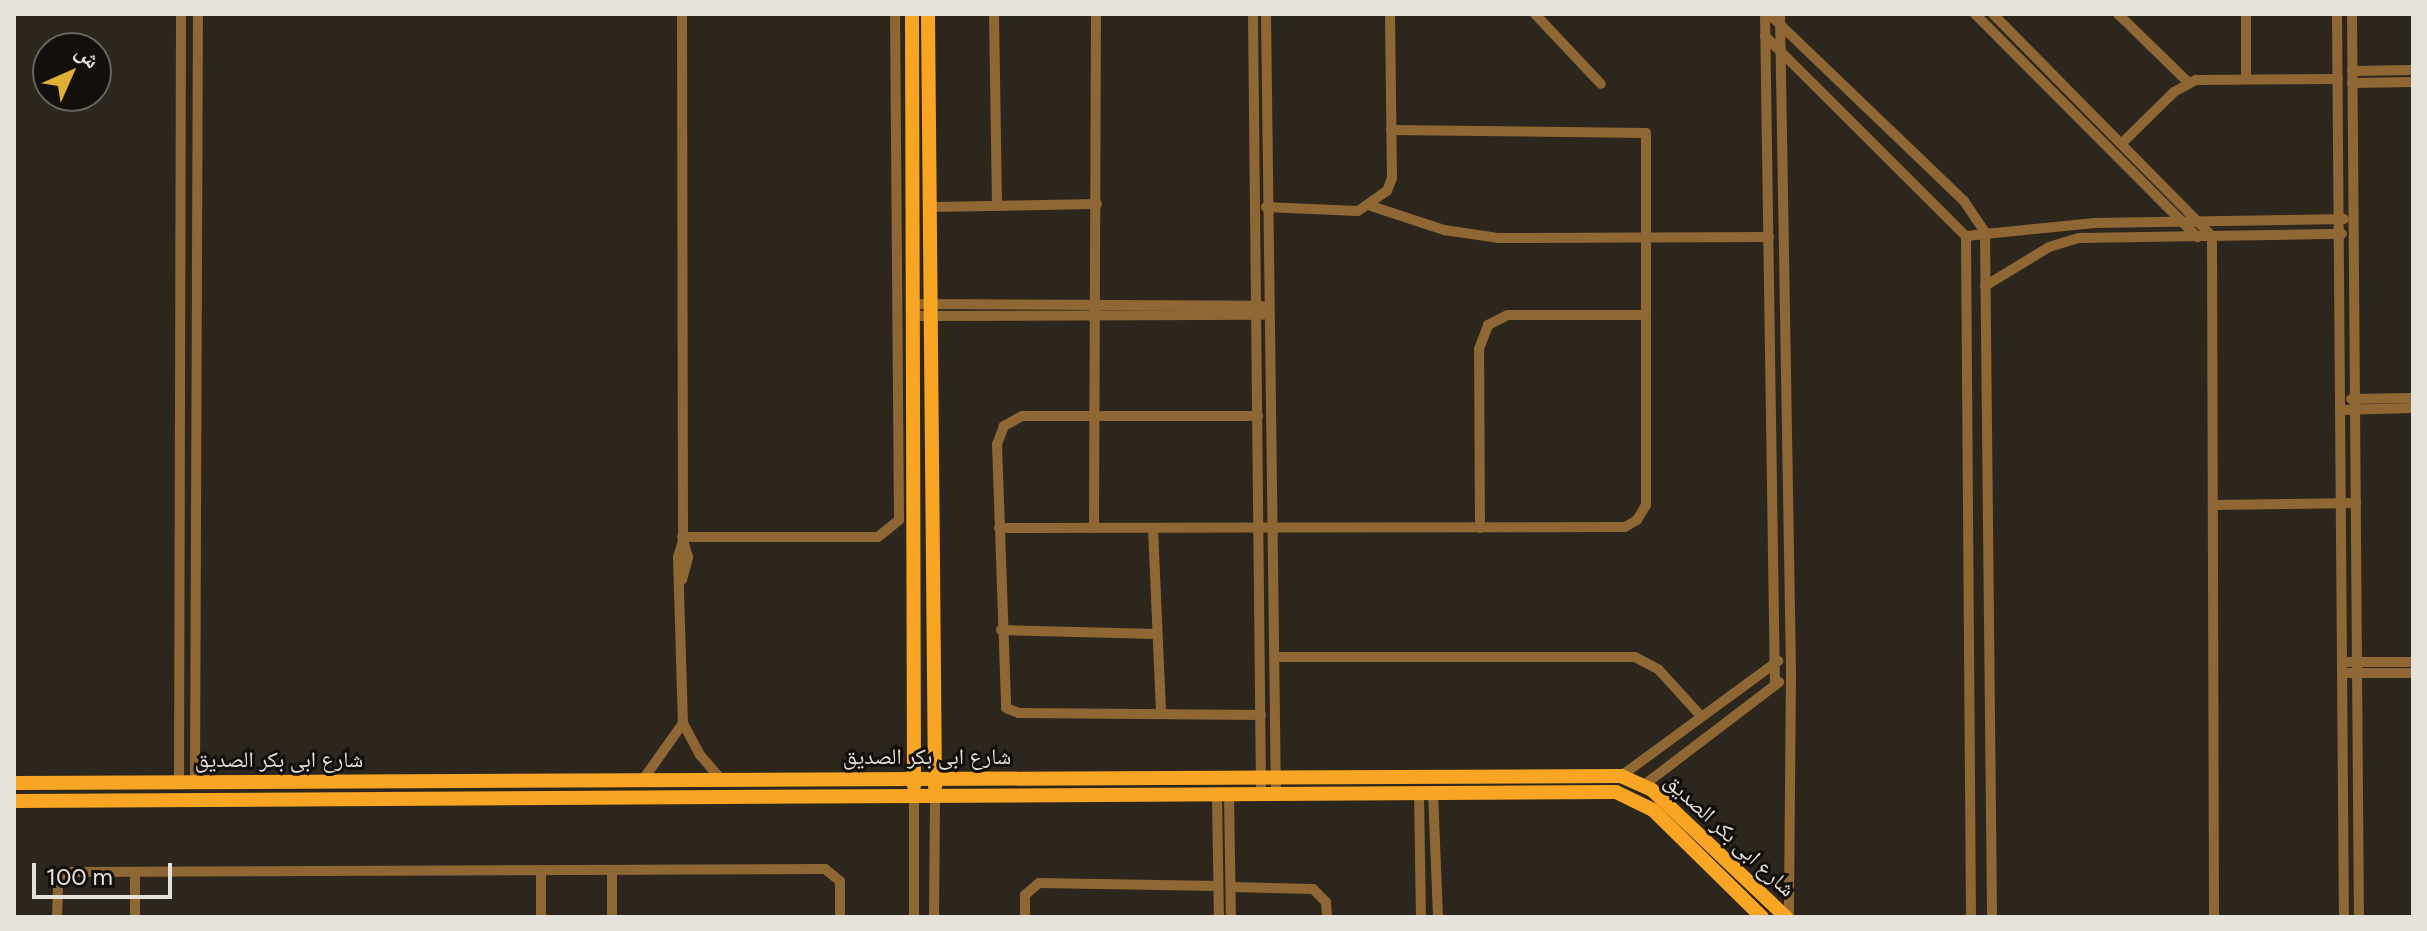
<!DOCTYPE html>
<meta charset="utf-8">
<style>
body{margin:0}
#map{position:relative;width:2427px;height:931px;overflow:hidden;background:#2c261d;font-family:Figtree,"Noto Naskh Arabic",sans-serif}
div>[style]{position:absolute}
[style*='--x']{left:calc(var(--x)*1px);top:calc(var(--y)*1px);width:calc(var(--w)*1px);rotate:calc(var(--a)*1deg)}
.minor>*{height:10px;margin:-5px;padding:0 5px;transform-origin:5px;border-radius:5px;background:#8f6734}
.major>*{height:14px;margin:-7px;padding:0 7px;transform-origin:7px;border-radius:7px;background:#f8a523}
span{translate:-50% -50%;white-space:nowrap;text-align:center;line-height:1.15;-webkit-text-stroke:6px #120f0c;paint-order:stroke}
.street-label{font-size:22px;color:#e5e1db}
.frame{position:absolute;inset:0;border:16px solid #e5e1db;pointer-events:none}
.north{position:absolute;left:32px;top:32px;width:80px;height:80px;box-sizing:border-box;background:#120f0c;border:2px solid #66635f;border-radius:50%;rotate:45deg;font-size:22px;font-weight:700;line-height:32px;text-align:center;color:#e5e1db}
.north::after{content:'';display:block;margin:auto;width:28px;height:36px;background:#e0b034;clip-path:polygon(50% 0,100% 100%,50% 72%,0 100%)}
.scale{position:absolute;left:32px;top:863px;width:140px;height:36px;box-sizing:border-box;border:4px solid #e5e1db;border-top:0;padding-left:10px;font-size:24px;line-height:28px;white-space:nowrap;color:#e5e1db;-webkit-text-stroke:6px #120f0c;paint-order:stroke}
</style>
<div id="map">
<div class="minor">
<i style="--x:682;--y:14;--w:527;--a:89.89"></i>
<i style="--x:683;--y:541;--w:17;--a:107"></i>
<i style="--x:678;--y:557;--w:166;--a:88.3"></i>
<i style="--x:683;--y:723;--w:36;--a:62"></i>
<i style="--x:700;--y:755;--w:35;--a:49"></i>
<i style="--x:994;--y:14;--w:192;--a:89.1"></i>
<i style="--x:1253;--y:14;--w:781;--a:89.41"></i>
<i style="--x:1266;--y:14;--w:780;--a:89.27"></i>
<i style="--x:1535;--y:14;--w:96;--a:46.7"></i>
<i style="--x:1765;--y:14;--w:671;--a:89.15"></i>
<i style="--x:1769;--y:14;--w:270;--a:43.8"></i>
<i style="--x:1964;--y:201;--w:37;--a:56"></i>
<i style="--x:1985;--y:232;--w:685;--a:89.41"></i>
<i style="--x:1780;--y:14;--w:659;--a:89.04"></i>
<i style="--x:1791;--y:673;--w:244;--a:90.5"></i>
<i style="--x:1975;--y:14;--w:315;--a:45.1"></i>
<i style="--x:1993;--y:14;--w:312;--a:45.4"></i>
<i style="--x:2212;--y:236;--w:681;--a:89.83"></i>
<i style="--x:2118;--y:14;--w:98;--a:44.2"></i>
<i style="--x:2246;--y:14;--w:65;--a:90"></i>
<i style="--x:2337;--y:14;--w:903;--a:89.56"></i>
<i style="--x:2352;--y:14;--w:903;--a:89.56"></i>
<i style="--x:1765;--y:36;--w:284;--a:44.9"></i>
<i style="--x:1966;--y:236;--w:681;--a:89.58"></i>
<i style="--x:2352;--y:71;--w:61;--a:-0.9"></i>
<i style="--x:2352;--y:83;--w:61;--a:-0.9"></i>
<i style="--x:2122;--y:143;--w:73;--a:-44.4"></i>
<i style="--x:2174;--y:92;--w:25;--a:-29"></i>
<i style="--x:2196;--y:80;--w:142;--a:-0.4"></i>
<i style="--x:1371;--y:206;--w:77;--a:18.2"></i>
<i style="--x:1444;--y:230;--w:56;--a:8.3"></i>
<i style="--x:1499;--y:238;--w:270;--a:-0.2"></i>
<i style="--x:931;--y:207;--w:166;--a:-1"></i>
<i style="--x:1266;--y:207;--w:92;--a:2.5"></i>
<i style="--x:1358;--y:211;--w:35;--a:-35"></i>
<i style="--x:1387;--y:191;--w:14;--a:-69"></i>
<i style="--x:1392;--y:178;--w:164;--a:-90.7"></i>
<i style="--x:1966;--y:236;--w:129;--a:-5.8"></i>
<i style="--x:2094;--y:223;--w:250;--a:-0.9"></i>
<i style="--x:1985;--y:286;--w:75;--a:-31.4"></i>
<i style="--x:2049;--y:247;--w:31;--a:-17"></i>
<i style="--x:2079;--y:238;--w:263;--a:-0.9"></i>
<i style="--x:913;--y:304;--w:348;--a:0.3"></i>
<i style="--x:913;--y:316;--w:350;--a:-0.2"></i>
<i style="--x:2351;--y:399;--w:62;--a:-0.9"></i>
<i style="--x:2340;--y:410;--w:73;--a:-1.6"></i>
<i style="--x:1258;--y:416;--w:236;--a:180"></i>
<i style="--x:1022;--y:416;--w:21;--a:151"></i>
<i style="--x:1004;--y:426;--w:19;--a:111"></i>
<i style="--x:997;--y:444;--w:264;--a:88"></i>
<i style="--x:1006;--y:708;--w:14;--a:21"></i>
<i style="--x:1019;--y:713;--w:242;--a:0.5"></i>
<i style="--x:2213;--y:505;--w:143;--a:-0.8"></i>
<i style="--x:999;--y:528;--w:626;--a:-0.09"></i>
<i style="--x:1625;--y:527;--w:14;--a:-30"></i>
<i style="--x:1637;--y:520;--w:17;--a:-59"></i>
<i style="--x:1646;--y:505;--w:372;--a:-90"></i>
<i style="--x:1646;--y:133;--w:255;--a:-179.3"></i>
<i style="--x:1094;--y:528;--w:514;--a:-89.78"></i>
<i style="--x:1153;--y:528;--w:186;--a:87.5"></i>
<i style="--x:1480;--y:528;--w:179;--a:-90.3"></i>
<i style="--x:1479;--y:349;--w:26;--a:-69"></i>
<i style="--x:1488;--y:325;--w:22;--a:-27"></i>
<i style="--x:1508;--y:315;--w:138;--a:0"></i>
<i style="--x:682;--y:537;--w:196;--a:0"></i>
<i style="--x:878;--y:537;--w:27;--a:-39"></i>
<i style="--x:899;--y:520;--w:506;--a:-90.45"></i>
<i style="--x:682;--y:580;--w:24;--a:-75"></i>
<i style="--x:688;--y:557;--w:17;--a:-107"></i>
<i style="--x:1001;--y:630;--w:156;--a:1.5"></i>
<i style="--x:1275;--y:657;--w:360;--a:0"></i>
<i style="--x:1635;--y:657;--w:27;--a:28"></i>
<i style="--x:1659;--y:670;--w:62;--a:47.6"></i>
<i style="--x:2342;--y:662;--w:71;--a:0"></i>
<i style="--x:2342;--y:673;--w:71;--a:0"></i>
<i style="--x:1621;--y:776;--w:195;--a:-36.2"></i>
<i style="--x:642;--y:781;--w:71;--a:-54.7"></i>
<i style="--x:179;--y:782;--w:768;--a:-89.85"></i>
<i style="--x:195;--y:782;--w:768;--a:-89.78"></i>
<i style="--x:1644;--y:785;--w:170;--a:-37.3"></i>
<i style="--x:1419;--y:792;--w:125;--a:89.1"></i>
<i style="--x:1433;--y:792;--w:125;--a:87.7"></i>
<i style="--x:1217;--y:795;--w:122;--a:89.1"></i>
<i style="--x:1229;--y:795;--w:122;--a:89.1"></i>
<i style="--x:914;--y:796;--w:121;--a:90"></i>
<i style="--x:612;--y:870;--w:47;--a:90"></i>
<i style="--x:1231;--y:887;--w:82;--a:1.4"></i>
<i style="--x:1313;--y:889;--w:18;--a:45"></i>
<i style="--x:1326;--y:902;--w:15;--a:86"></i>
<i style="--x:57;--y:917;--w:34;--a:-88"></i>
<i style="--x:58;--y:883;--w:18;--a:-38"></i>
<i style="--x:72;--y:872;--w:753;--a:-0.23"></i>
<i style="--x:825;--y:869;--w:19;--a:39"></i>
<i style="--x:840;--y:881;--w:36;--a:90"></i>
<i style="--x:135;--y:917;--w:45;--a:-90"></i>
<i style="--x:541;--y:917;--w:47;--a:-90"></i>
<i style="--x:934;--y:917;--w:121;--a:-89.5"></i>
<i style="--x:1025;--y:917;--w:22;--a:-90"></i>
<i style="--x:1025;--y:895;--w:18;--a:-41"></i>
<i style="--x:1039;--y:883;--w:179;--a:1"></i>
</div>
<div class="major">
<i style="--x:912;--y:14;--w:772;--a:89.85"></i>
<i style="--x:928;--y:14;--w:773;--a:89.48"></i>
<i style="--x:14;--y:783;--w:1607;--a:-0.25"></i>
<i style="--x:1621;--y:776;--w:34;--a:24"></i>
<i style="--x:1652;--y:790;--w:185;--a:43.5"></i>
<i style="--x:14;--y:801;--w:1602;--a:-0.32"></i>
<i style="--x:1616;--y:792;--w:41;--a:25.9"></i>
<i style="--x:1653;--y:810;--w:153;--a:44.5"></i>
</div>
<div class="street-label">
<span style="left:927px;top:757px">شارع ابى بكر الصديق</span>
<span style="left:279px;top:760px">شارع ابى بكر الصديق</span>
<span style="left:1730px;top:835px;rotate:43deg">شارع ابى بكر الصديق</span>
</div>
<div class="frame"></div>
<div class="north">ش</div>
<div class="scale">100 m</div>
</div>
